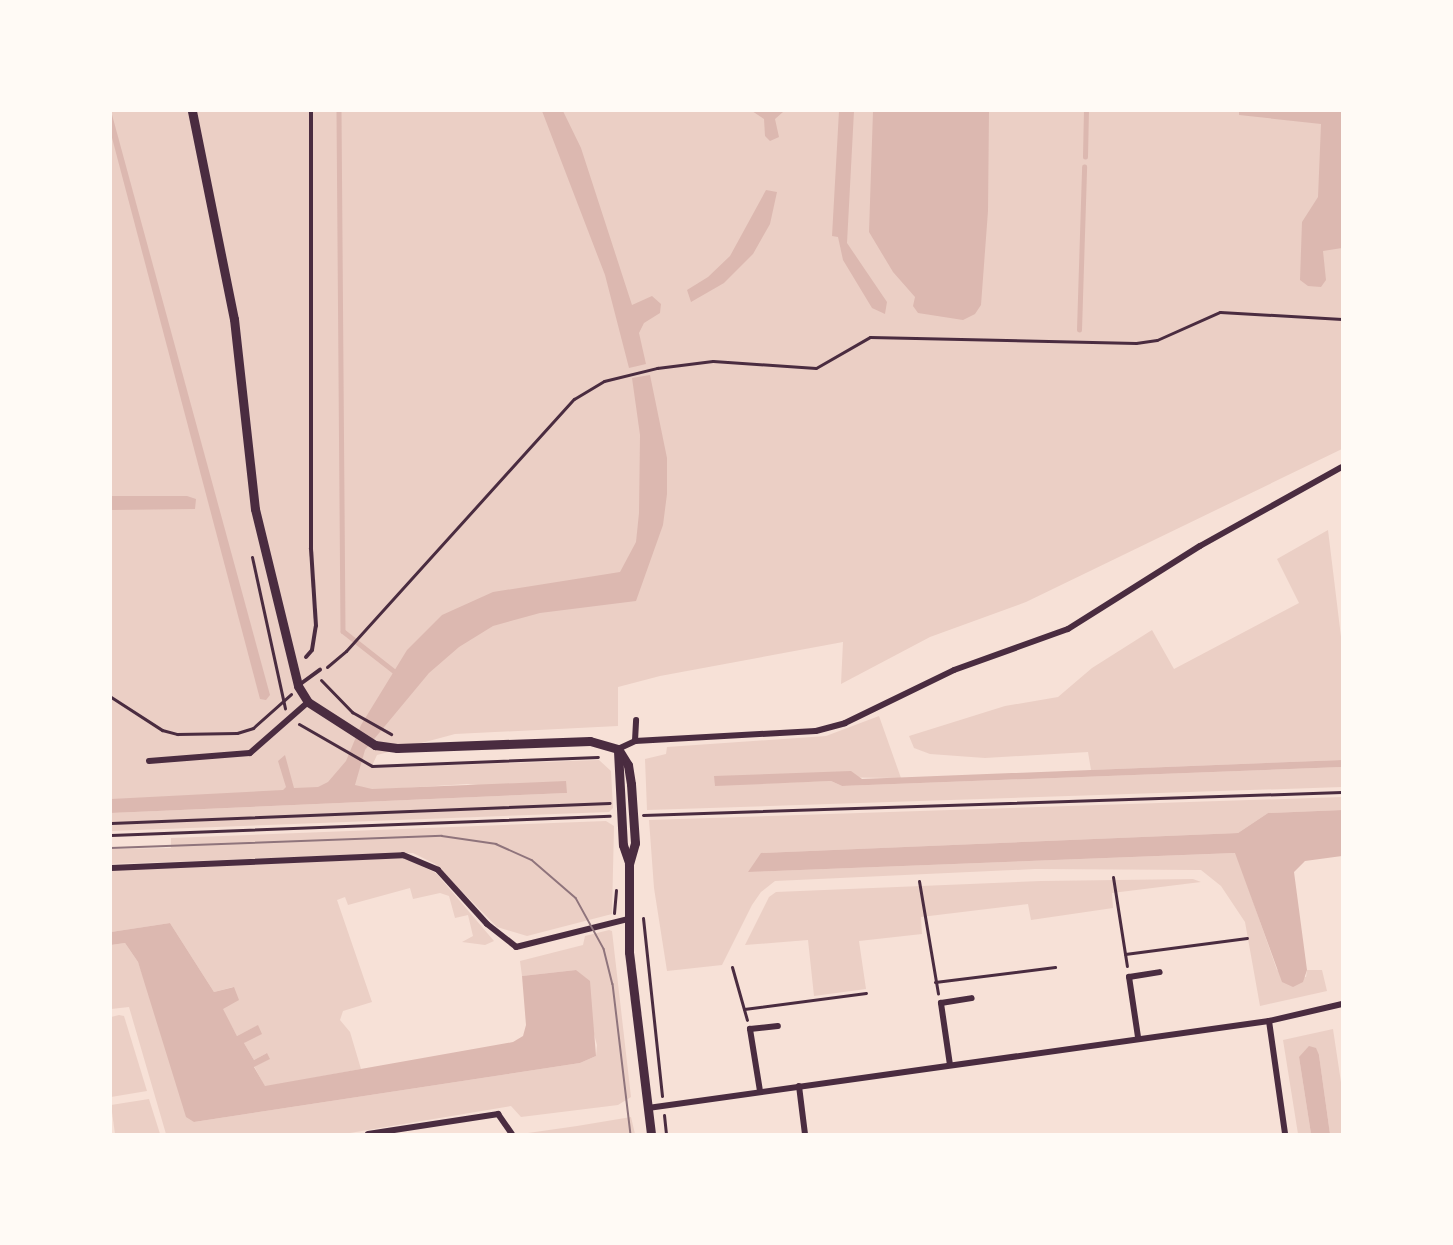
<!DOCTYPE html>
<style>
body{margin:0}
#map{position:relative;width:1453px;height:1245px;overflow:hidden;background:#f7e1d7;font-family:Mulish,sans-serif}
div>[style]{position:absolute}
[style*='--x']{left:calc(var(--x)*1px);top:calc(var(--y)*1px);width:calc(var(--w)*1px);rotate:calc(var(--a)*1deg)}
.green>*{inset:0;background:#ebcfc5}
.water>*{inset:0;background:#dcb8b0}
.stream>*{height:4.5px;margin:-2.25px;padding:0 2.25px;transform-origin:2.25px;border-radius:2.25px;background:#dcb8b0}
.path>*{height:3px;margin:-1.5px;padding:0 1.5px;transform-origin:1.5px;border-radius:1.5px;background:#4a2c40}
.service>*{height:4px;margin:-2px;padding:0 2px;transform-origin:2px;border-radius:2px;background:#4a2c40}
.minor>*{height:6px;margin:-3px;padding:0 3px;transform-origin:3px;border-radius:3px;background:#4a2c40}
.tertiary>*{height:9px;margin:-4.5px;padding:0 4.5px;transform-origin:4.5px;border-radius:4.5px;background:#4a2c40}
.tram>*{height:1.5px;margin:-0.75px;padding:0 0.75px;transform-origin:0.75px;border-radius:0.75px;background:#8f747c}
span{translate:-50% -50%;white-space:nowrap;text-align:center;line-height:1.15;-webkit-text-stroke:4.5px #fffaf5;paint-order:stroke}
.frame{position:absolute;inset:0;border:112px solid #fffaf5;pointer-events:none}
</style>
<div id="map">
<div class="green">
<i style="clip-path:polygon(111px 111px,1342px 111px,1342px 449px,1026px 602px,930px 637px,841px 684px,843px 642px,660px 676px,618px 687px,618px 726px,455px 734px,377px 755px,371px 768px,599px 760px,611px 771px,613px 808px,609px 812px,111px 831px,111px 813px,567px 793px,467px 784px,111px 806px)"></i>
<i style="clip-path:polygon(1328px 530px,1342px 645px,1342px 760px,1091px 770px,1088px 752px,985px 758px,930px 754px,914px 748px,909px 736px,1005px 706px,1058px 697px,1092px 668px,1152px 630px,1174px 669px,1299px 603px,1277px 559px)"></i>
<i style="clip-path:polygon(879px 716px,901px 778px,715px 776px,715px 785px,831px 781px,842px 786px,1342px 767px,1342px 787px,647px 810px,645px 759px,666px 754px,667px 747px,826px 736px)"></i>
<i style="clip-path:polygon(1342px 797px,1342px 810px,1268px 813px,1238px 833px,762px 853px,749px 872px,1236px 853px,1277px 970px,1306px 977px,1307px 970px,1322px 970px,1327px 991px,1260px 1006px,1245px 922px,1221px 886px,1201px 870px,1035px 869px,775px 881px,761px 892px,752px 905px,722px 965px,667px 971px,654px 888px,649px 820px)"></i>
<i style="clip-path:polygon(606px 821px,614px 826px,612px 914px,527px 936px,497px 927px,435px 864px,413px 853px,111px 864px,111px 849px,171px 848px,171px 838px)"></i>
<i style="clip-path:polygon(405px 858px,436px 873px,494px 941px,485px 945px,462px 942px,473px 936px,468px 915px,455px 918px,449px 896px,440px 893px,413px 899px,410px 888px,348px 905px,345px 897px,337px 900px,372px 1002px,343px 1011px,340px 1020px,350px 1032px,361px 1069px,265px 1087px,254px 1066px,267px 1053px,254px 1060px,244px 1043px,257px 1026px,237px 1036px,222px 1009px,233px 987px,214px 992px,170px 923px,111px 932px,111px 870px)"></i>
<i style="clip-path:polygon(1193px 879px,1201px 882px,1112px 893px,1113px 908px,1031px 920px,1028px 904px,921px 917px,922px 934px,859px 941px,866px 989px,814px 996px,808px 940px,745px 945px,769px 897px,776px 892px,1041px 881px)"></i>
<i style="clip-path:polygon(609px 930px,612px 931px,631px 1097px,618px 1105px,521px 1117px,511px 1106px,344px 1134px,166px 1134px,129px 1007px,111px 1009px,111px 945px,125px 943px,138px 962px,194px 1122px,580px 1063px,596px 1056px,597px 1045px,576px 970px,522px 976px,520px 961px,583px 945px,585px 936px)"></i>
<i style="clip-path:polygon(119px 1015px,124px 1016px,147px 1091px,111px 1097px,111px 1017px)"></i>
<i style="clip-path:polygon(1333px 1029px,1342px 1089px,1342px 1134px,1330px 1134px,1319px 1055px,1299px 1057px,1311px 1134px,1298px 1134px,1283px 1040px)"></i>
<i style="clip-path:polygon(149px 1099px,160px 1134px,115px 1134px,111px 1105px)"></i>
<i style="clip-path:polygon(631px 1117px,635px 1134px,521px 1134px,577px 1126px)"></i>
</div>
<div class="water">
<i style="clip-path:polygon(111px 111px,270px 695px,266px 700px,260px 699px,111px 134px)"></i>
<i style="clip-path:polygon(542px 111px,563px 111px,581px 148px,632px 305px,652px 296px,661px 304px,660px 313px,644px 323px,639px 333px,646px 364px,629px 368px,605px 275px)"></i>
<i style="clip-path:polygon(752px 111px,806px 111px,783px 112px,775px 119px,779px 137px,770px 141px,765px 136px,764px 119px)"></i>
<i style="clip-path:polygon(839px 111px,854px 111px,847px 243px,887px 302px,885px 314px,872px 308px,843px 260px,838px 237px,832px 236px)"></i>
<i style="clip-path:polygon(873px 111px,989px 111px,988px 211px,981px 305px,975px 314px,963px 320px,918px 313px,913px 306px,915px 297px,893px 272px,869px 232px)"></i>
<i style="clip-path:polygon(1239px 111px,1342px 111px,1342px 248px,1323px 251px,1326px 280px,1321px 287px,1308px 286px,1300px 280px,1302px 222px,1318px 197px,1321px 124px,1239px 115px)"></i>
<i style="clip-path:polygon(766px 190px,777px 192px,770px 224px,753px 254px,724px 283px,691px 302px,687px 290px,708px 277px,730px 256px)"></i>
<i style="clip-path:polygon(650px 375px,667px 458px,667px 494px,663px 525px,636px 601px,540px 613px,493px 626px,459px 647px,429px 673px,365px 750px,355px 785px,372px 789px,566px 781px,567px 793px,111px 813px,111px 799px,283px 790px,286px 787px,278px 761px,285px 755px,294px 788px,318px 787px,328px 782px,346px 761px,361px 725px,407px 650px,442px 615px,493px 592px,620px 572px,636px 542px,639px 513px,640px 435px,632px 378px)"></i>
<i style="clip-path:polygon(111px 496px,187px 496px,196px 499px,195px 509px,111px 510px)"></i>
<i style="clip-path:polygon(1342px 760px,1342px 767px,842px 786px,831px 781px,715px 786px,714px 776px,851px 771px,862px 779px)"></i>
<i style="clip-path:polygon(1342px 810px,1342px 856px,1305px 861px,1294px 872px,1307px 970px,1303px 982px,1293px 987px,1282px 982px,1235px 853px,748px 872px,761px 853px,1238px 833px,1268px 813px)"></i>
<i style="clip-path:polygon(170px 923px,214px 992px,234px 987px,239px 1000px,223px 1009px,237px 1036px,258px 1025px,262px 1034px,244px 1043px,254px 1060px,267px 1053px,270px 1059px,254px 1067px,265px 1086px,513px 1042px,523px 1036px,526px 1025px,522px 976px,576px 970px,590px 981px,596px 1056px,580px 1063px,194px 1122px,186px 1117px,138px 962px,125px 943px,111px 945px,111px 932px)"></i>
<i style="clip-path:polygon(1309px 1046px,1316px 1048px,1319px 1055px,1330px 1134px,1311px 1134px,1299px 1057px)"></i>
</div>
<div class="stream">
<i style="--x:339;--y:111;--w:520;--a:89.56"></i>
<i style="--x:343;--y:631;--w:65;--a:38.1"></i>
<i style="--x:1085;--y:157;--w:46;--a:-88.8"></i>
<i style="--x:1079;--y:330;--w:163;--a:-88.2"></i>
</div>
<div class="path">
<i style="--x:252;--y:557;--w:155;--a:77.7"></i>
<i style="--x:327;--y:667;--w:25;--a:-40"></i>
<i style="--x:346;--y:651;--w:340;--a:-47.9"></i>
<i style="--x:574;--y:399;--w:35;--a:-31"></i>
<i style="--x:604;--y:381;--w:55;--a:-13.8"></i>
<i style="--x:657;--y:368;--w:56;--a:-7.1"></i>
<i style="--x:713;--y:361;--w:103;--a:3.9"></i>
<i style="--x:816;--y:368;--w:62;--a:-29.9"></i>
<i style="--x:870;--y:337;--w:266;--a:1.3"></i>
<i style="--x:1136;--y:343;--w:21;--a:-8"></i>
<i style="--x:1157;--y:340;--w:69;--a:-24"></i>
<i style="--x:1220;--y:312;--w:122;--a:3.3"></i>
<i style="--x:321;--y:680;--w:45;--a:45.9"></i>
<i style="--x:352;--y:712;--w:45;--a:29.4"></i>
<i style="--x:111;--y:697;--w:61;--a:32.9"></i>
<i style="--x:162;--y:730;--w:16;--a:15"></i>
<i style="--x:177;--y:734;--w:60;--a:-1"></i>
<i style="--x:237;--y:733;--w:17;--a:-17"></i>
<i style="--x:253;--y:728;--w:51;--a:-41.8"></i>
<i style="--x:299;--y:724;--w:84;--a:29.9"></i>
<i style="--x:372;--y:766;--w:226;--a:-2.3"></i>
<i style="--x:643;--y:815;--w:699;--a:-1.88"></i>
<i style="--x:111;--y:823;--w:499;--a:-2.3"></i>
<i style="--x:111;--y:835;--w:499;--a:-2.2"></i>
<i style="--x:1113;--y:877;--w:90;--a:81.1"></i>
<i style="--x:919;--y:881;--w:114;--a:80.4"></i>
<i style="--x:614;--y:913;--w:23;--a:-85"></i>
<i style="--x:643;--y:918;--w:179;--a:83.9"></i>
<i style="--x:1125;--y:954;--w:123;--a:-7.5"></i>
<i style="--x:732;--y:967;--w:55;--a:74.2"></i>
<i style="--x:935;--y:982;--w:121;--a:-7.1"></i>
<i style="--x:744;--y:1009;--w:123;--a:-7.5"></i>
<i style="--x:664;--y:1115;--w:19;--a:84"></i>
</div>
<div class="service">
<i style="--x:306;--y:657;--w:9;--a:-49"></i>
<i style="--x:312;--y:650;--w:24;--a:-81"></i>
<i style="--x:316;--y:626;--w:78;--a:-93.7"></i>
<i style="--x:311;--y:548;--w:437;--a:-90"></i>
<i style="--x:299;--y:685;--w:26;--a:-36"></i>
</div>
<div class="minor">
<i style="--x:635;--y:741;--w:21;--a:-87"></i>
<i style="--x:618;--y:749;--w:19;--a:-25"></i>
<i style="--x:635;--y:741;--w:181;--a:-3.2"></i>
<i style="--x:816;--y:731;--w:30;--a:-15"></i>
<i style="--x:845;--y:723;--w:121;--a:-25.9"></i>
<i style="--x:954;--y:670;--w:121;--a:-19.8"></i>
<i style="--x:1068;--y:629;--w:156;--a:-32.2"></i>
<i style="--x:1200;--y:546;--w:162;--a:-29.1"></i>
<i style="--x:149;--y:761;--w:101;--a:-4.5"></i>
<i style="--x:250;--y:753;--w:77;--a:-41.3"></i>
<i style="--x:111;--y:868;--w:292;--a:-2.5"></i>
<i style="--x:403;--y:855;--w:38;--a:23"></i>
<i style="--x:438;--y:870;--w:73;--a:47.8"></i>
<i style="--x:487;--y:924;--w:37;--a:38"></i>
<i style="--x:516;--y:947;--w:115;--a:-14"></i>
<i style="--x:1269;--y:1021;--w:114;--a:81.9"></i>
<i style="--x:1138;--y:1037;--w:61;--a:-98.5"></i>
<i style="--x:1129;--y:977;--w:31;--a:-9"></i>
<i style="--x:950;--y:1065;--w:63;--a:-98.3"></i>
<i style="--x:941;--y:1003;--w:31;--a:-9"></i>
<i style="--x:799;--y:1086;--w:48;--a:82.9"></i>
<i style="--x:760;--y:1091;--w:63;--a:-99.2"></i>
<i style="--x:750;--y:1029;--w:28;--a:-6"></i>
<i style="--x:648;--y:1108;--w:627;--a:-7.98"></i>
<i style="--x:1269;--y:1021;--w:75;--a:-13.1"></i>
<i style="--x:368;--y:1134;--w:132;--a:-8.7"></i>
<i style="--x:498;--y:1114;--w:24;--a:55"></i>
</div>
<div class="tertiary">
<i style="--x:192;--y:111;--w:212;--a:78.6"></i>
<i style="--x:234;--y:319;--w:191;--a:83.7"></i>
<i style="--x:255;--y:509;--w:182;--a:76.3"></i>
<i style="--x:298;--y:686;--w:19;--a:58"></i>
<i style="--x:308;--y:702;--w:80;--a:32.7"></i>
<i style="--x:375;--y:745;--w:22;--a:8"></i>
<i style="--x:397;--y:748;--w:193;--a:-2.1"></i>
<i style="--x:590;--y:741;--w:29;--a:16"></i>
<i style="--x:618;--y:749;--w:19;--a:58"></i>
<i style="--x:628;--y:765;--w:19;--a:81"></i>
<i style="--x:631;--y:784;--w:59;--a:86.1"></i>
<i style="--x:635;--y:843;--w:22;--a:106"></i>
<i style="--x:629;--y:864;--w:88;--a:90"></i>
<i style="--x:629;--y:952;--w:183;--a:83.1"></i>
<i style="--x:618;--y:751;--w:94;--a:87"></i>
<i style="--x:623;--y:845;--w:18;--a:71"></i>
</div>
<div class="tram">
<i style="--x:111;--y:848;--w:331;--a:-2.1"></i>
<i style="--x:442;--y:836;--w:55;--a:8.4"></i>
<i style="--x:496;--y:844;--w:39;--a:24"></i>
<i style="--x:532;--y:860;--w:58;--a:40.8"></i>
<i style="--x:576;--y:898;--w:58;--a:61.2"></i>
<i style="--x:604;--y:949;--w:36;--a:76"></i>
<i style="--x:613;--y:984;--w:151;--a:83.2"></i>
</div>
<div class="frame"></div>
</div>
